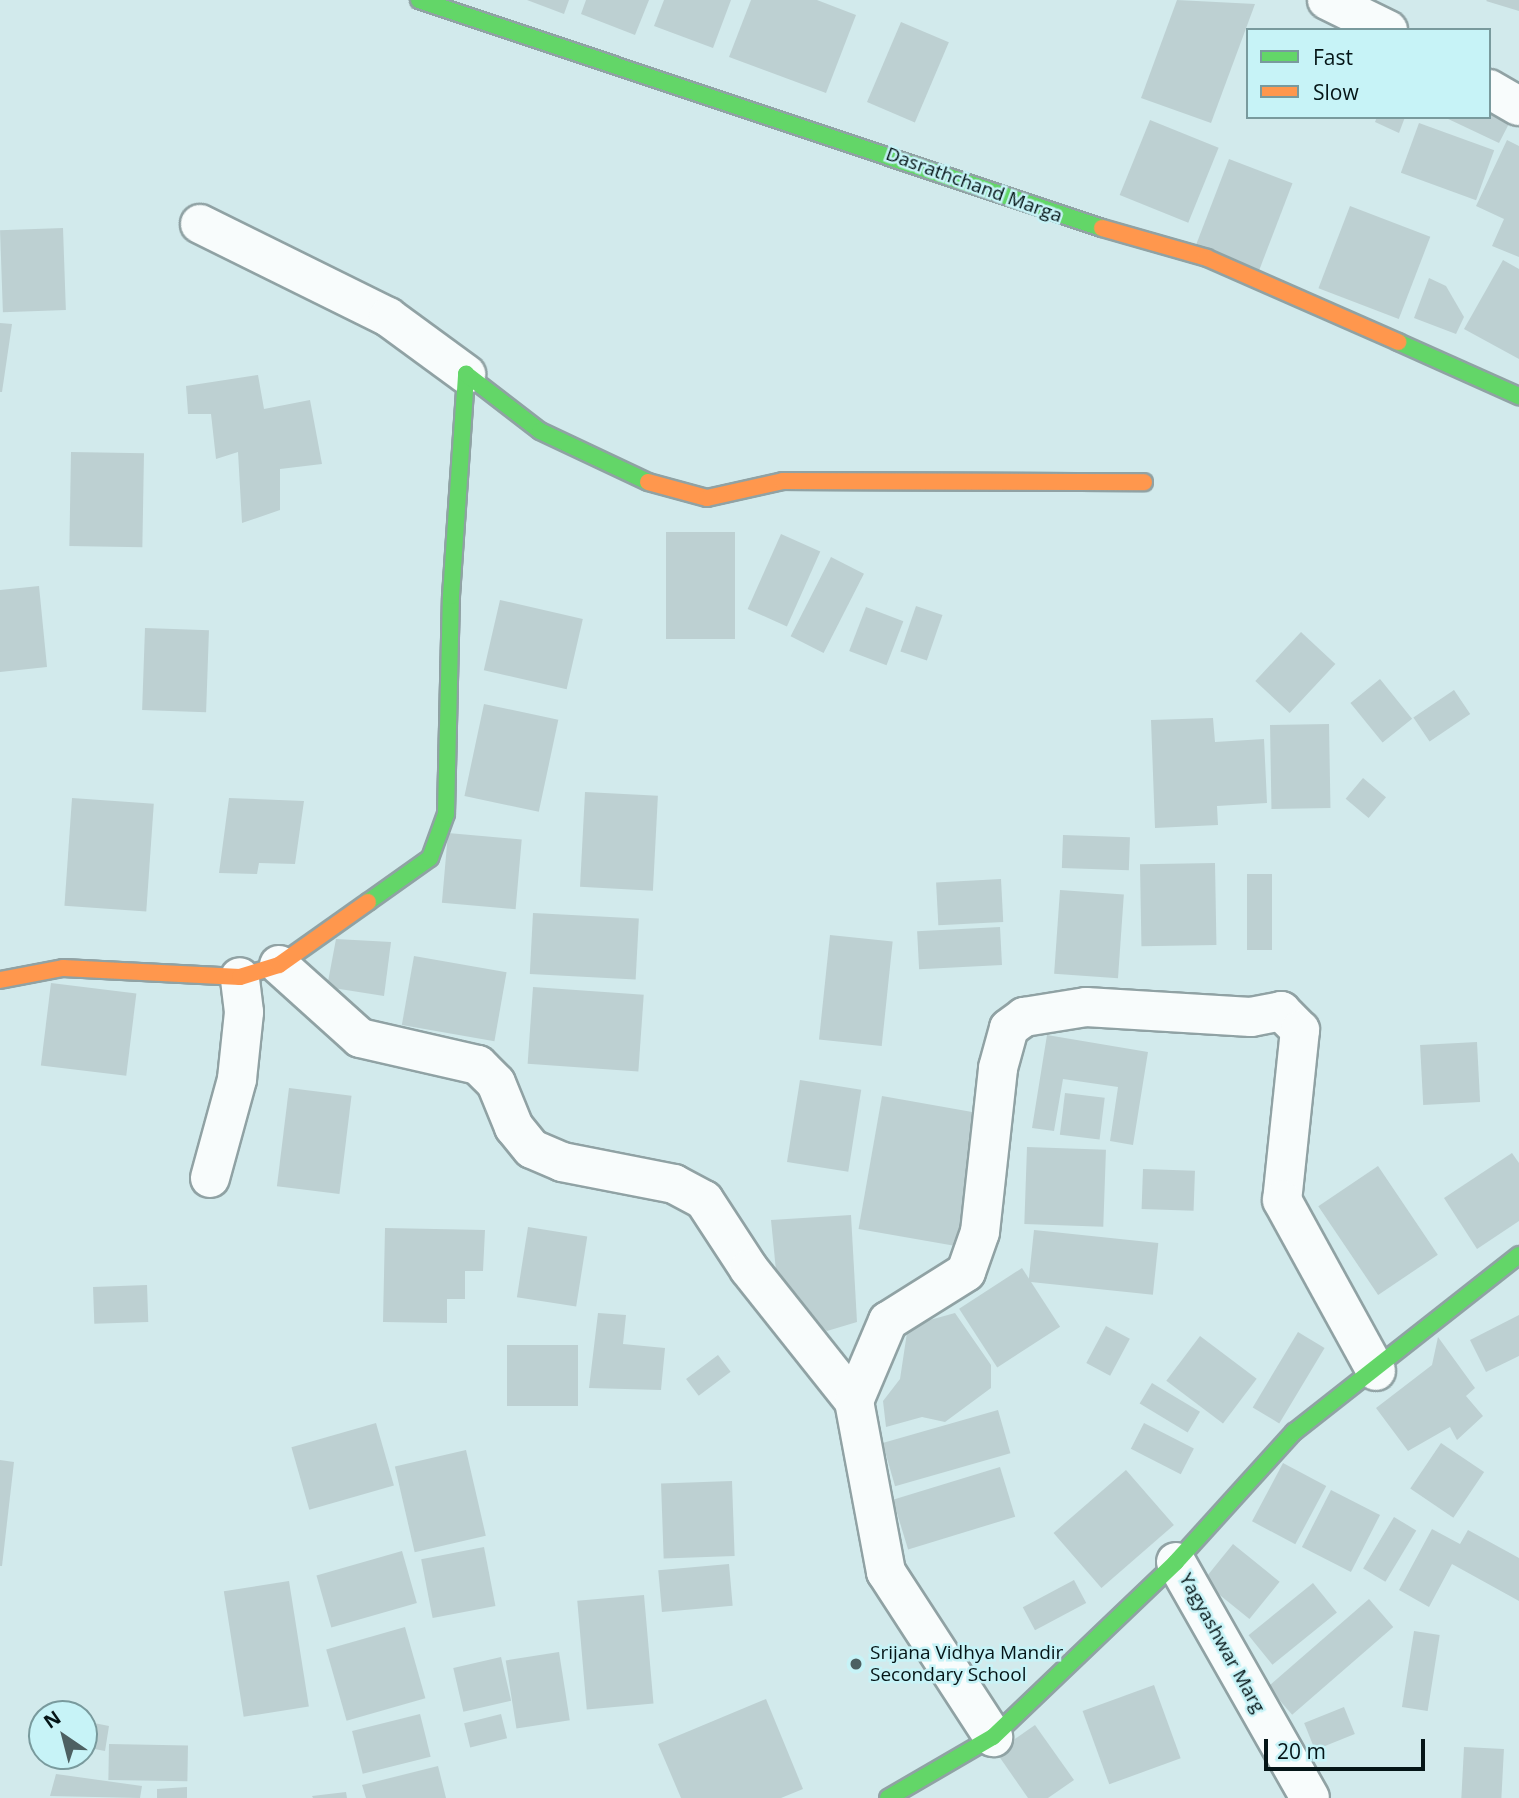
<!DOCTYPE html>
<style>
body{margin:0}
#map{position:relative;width:1519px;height:1798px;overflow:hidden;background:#d2eaec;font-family:"Open Sans",sans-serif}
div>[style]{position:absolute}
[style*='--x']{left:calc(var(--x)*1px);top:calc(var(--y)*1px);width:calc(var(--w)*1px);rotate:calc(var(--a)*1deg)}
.building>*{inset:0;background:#bdd0d2;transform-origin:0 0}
.roads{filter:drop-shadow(2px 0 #90a2a4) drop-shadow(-2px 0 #90a2a4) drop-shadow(0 2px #90a2a4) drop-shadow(0 -2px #90a2a4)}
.street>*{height:38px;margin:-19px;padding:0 19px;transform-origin:19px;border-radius:19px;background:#f8fcfc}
.fast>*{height:16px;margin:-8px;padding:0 8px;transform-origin:8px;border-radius:8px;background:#63d668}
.slow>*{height:16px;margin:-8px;padding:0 8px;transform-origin:8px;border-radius:8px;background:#ff974d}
.dots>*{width:19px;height:19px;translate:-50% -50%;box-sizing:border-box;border:4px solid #c7f3f7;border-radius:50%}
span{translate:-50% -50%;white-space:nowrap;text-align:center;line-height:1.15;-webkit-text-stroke:5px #c7f3f7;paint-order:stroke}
.street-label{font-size:19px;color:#051517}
.poi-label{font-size:19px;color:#051517}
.left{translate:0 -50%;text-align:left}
.legend{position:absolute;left:1246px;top:28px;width:245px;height:91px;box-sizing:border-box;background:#c7f3f7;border:2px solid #799a9d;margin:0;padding:9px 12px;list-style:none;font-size:21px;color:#051517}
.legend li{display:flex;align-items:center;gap:14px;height:35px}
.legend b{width:35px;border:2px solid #799a9d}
.north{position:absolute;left:28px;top:1700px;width:70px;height:70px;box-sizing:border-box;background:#c7f3f7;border:2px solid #799a9d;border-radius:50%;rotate:325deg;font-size:19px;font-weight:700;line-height:28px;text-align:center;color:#051517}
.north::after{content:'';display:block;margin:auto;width:24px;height:32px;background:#4d6062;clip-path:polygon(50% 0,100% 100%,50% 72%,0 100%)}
.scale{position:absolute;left:1264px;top:1739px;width:161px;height:32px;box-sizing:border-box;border:4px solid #051517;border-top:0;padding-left:9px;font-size:21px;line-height:24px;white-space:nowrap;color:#051517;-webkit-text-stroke:5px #c7f3f7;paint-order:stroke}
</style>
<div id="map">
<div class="building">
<i style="clip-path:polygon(527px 0,569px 0,564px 14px)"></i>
<i style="clip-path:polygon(586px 0,649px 0,635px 35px,581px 14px)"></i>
<i style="clip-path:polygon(664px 0,731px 0,713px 48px,654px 26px)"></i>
<i style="clip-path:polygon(751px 0,817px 0,856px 15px,826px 93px,729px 57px)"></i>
<i style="clip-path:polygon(1177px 0,1255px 4px,1211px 123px,1141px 98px)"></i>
<i style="clip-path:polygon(1487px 0,1519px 0,1519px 11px,1486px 1px)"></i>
<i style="left:901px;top:22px;width:52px;height:87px;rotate:23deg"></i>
<i style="clip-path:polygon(1489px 99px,1515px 112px,1499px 143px,1444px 117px,1489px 117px)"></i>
<i style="clip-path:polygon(1377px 117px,1405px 117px,1399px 133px,1375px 122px)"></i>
<i style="left:1150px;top:120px;width:74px;height:81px;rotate:22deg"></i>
<i style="left:1419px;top:123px;width:80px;height:53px;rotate:20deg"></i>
<i style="clip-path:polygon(1507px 140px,1519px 146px,1519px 257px,1492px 246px,1504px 219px,1476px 206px)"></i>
<i style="left:1229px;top:159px;width:68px;height:94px;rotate:21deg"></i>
<i style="left:1350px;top:206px;width:86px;height:88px;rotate:21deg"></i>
<i style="left:63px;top:228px;width:82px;height:63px;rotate:88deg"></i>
<i style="clip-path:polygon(1503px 260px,1519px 269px,1519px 359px,1464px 329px)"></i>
<i style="clip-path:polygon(1429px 278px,1446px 286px,1464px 317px,1456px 334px,1414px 318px)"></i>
<i style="clip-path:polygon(0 323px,12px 324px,2px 392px,0 392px)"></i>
<i style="clip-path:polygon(258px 375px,264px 409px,310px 400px,322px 464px,280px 469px,280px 510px,242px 523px,238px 452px,216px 459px,211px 414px,188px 414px,186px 386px)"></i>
<i style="left:71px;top:452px;width:73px;height:94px;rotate:1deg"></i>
<i style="left:666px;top:532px;width:69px;height:107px"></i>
<i style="left:781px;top:534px;width:43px;height:82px;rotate:24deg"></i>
<i style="left:831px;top:557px;width:37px;height:89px;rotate:27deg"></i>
<i style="clip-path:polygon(39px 586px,47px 667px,0 672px,0 590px)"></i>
<i style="left:500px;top:600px;width:85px;height:72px;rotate:13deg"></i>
<i style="left:916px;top:606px;width:28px;height:48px;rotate:19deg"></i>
<i style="left:866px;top:607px;width:40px;height:47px;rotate:21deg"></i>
<i style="left:145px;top:628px;width:64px;height:82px;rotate:2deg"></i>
<i style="left:1301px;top:632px;width:47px;height:67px;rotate:43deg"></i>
<i style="left:1380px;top:679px;width:51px;height:38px;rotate:51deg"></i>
<i style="left:1454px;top:690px;width:29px;height:49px;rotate:56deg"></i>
<i style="left:484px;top:704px;width:76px;height:94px;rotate:12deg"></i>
<i style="clip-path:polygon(1213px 718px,1215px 742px,1264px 739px,1267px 803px,1217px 806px,1218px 825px,1155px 828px,1151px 720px)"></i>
<i style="left:1329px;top:724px;width:84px;height:59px;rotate:89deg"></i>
<i style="left:1363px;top:778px;width:30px;height:27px;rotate:40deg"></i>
<i style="left:585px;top:792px;width:73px;height:95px;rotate:3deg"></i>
<i style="left:72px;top:798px;width:82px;height:108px;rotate:4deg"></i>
<i style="clip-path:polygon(229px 798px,304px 801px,295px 864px,259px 863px,257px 874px,219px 873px)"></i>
<i style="left:448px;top:833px;width:74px;height:70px;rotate:5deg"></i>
<i style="left:1063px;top:835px;width:67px;height:33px;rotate:2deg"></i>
<i style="left:1215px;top:863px;width:82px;height:75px;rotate:89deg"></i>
<i style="left:1247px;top:874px;width:25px;height:76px"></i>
<i style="left:1001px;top:879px;width:43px;height:65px;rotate:87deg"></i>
<i style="left:1060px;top:890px;width:64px;height:84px;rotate:4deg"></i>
<i style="left:533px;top:913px;width:106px;height:61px;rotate:3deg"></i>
<i style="left:1000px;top:927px;width:38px;height:83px;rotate:87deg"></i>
<i style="left:830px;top:935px;width:63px;height:105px;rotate:6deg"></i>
<i style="clip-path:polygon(336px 939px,391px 942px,384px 996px,327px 987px)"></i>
<i style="left:414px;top:956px;width:94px;height:70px;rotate:10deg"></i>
<i style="left:51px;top:983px;width:86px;height:83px;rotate:7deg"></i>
<i style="left:533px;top:987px;width:111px;height:77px;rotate:4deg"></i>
<i style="clip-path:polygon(1047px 1035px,1148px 1052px,1133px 1145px,1110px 1141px,1118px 1087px,1063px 1079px,1054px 1131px,1032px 1128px)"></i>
<i style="left:1477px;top:1042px;width:60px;height:57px;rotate:87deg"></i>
<i style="left:800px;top:1080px;width:62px;height:83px;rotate:9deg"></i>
<i style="left:289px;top:1088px;width:63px;height:99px;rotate:7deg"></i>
<i style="left:1065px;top:1093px;width:40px;height:42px;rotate:7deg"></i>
<i style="left:882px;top:1096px;width:103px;height:135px;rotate:10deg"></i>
<i style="left:1027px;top:1147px;width:79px;height:77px;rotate:2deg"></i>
<i style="clip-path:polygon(1512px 1153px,1519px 1163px,1519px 1221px,1477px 1249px,1444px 1198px)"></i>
<i style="left:1378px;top:1166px;width:107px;height:72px;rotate:56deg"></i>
<i style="left:1143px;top:1169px;width:52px;height:40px;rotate:2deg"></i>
<i style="clip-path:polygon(851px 1215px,857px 1322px,827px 1331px,778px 1291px,771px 1220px)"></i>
<i style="left:528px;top:1227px;width:60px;height:71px;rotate:9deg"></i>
<i style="clip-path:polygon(385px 1228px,485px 1230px,483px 1271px,465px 1271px,465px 1299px,447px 1299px,447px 1323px,383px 1322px)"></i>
<i style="left:1034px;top:1230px;width:125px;height:52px;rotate:6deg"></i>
<i style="left:1022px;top:1268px;width:70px;height:75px;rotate:57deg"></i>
<i style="left:147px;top:1285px;width:37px;height:54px;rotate:88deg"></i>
<i style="clip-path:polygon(598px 1313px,626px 1315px,623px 1344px,665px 1348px,661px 1390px,589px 1388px)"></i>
<i style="clip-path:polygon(955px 1313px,991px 1365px,991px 1388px,945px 1422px,922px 1417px,886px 1427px,883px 1401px,900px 1379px,908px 1326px)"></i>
<i style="clip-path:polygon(1519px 1315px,1519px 1356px,1486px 1372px,1470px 1340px)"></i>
<i style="left:1106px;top:1326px;width:27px;height:42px;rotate:28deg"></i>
<i style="left:1298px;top:1332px;width:31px;height:88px;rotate:31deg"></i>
<i style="left:1200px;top:1336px;width:71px;height:56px;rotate:37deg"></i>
<i style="clip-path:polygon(1438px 1337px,1475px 1388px,1466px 1396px,1483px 1416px,1457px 1440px,1450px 1427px,1408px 1451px,1376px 1408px,1432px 1365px)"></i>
<i style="left:507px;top:1345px;width:71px;height:61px"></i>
<i style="left:718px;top:1355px;width:21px;height:40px;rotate:53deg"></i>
<i style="left:1152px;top:1383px;width:56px;height:24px;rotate:31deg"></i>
<i style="left:998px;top:1410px;width:45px;height:120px;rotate:74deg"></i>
<i style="left:376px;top:1423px;width:65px;height:88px;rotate:74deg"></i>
<i style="left:1144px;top:1423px;width:56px;height:29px;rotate:27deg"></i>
<i style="left:1441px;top:1443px;width:52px;height:55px;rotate:34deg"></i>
<i style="left:466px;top:1450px;width:88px;height:73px;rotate:77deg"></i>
<i style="clip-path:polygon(0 1460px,14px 1462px,2px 1566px,0 1566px)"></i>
<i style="left:1283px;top:1463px;width:49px;height:66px;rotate:28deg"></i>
<i style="left:1000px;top:1467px;width:52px;height:112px;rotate:73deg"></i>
<i style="left:1126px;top:1470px;width:73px;height:96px;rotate:49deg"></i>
<i style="left:732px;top:1481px;width:75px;height:71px;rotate:88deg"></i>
<i style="left:1331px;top:1490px;width:55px;height:64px;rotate:27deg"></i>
<i style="left:1394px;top:1517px;width:26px;height:60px;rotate:31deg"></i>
<i style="clip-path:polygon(1432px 1529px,1460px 1544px,1468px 1530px,1519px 1558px,1519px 1601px,1452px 1564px,1429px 1607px,1399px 1590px)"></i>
<i style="left:1233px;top:1544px;width:60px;height:48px;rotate:39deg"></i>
<i style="left:484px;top:1547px;width:60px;height:64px;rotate:79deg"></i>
<i style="left:402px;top:1551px;width:54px;height:89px;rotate:74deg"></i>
<i style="left:729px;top:1564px;width:42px;height:71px;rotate:85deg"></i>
<i style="left:1074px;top:1580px;width:26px;height:58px;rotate:62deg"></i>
<i style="left:289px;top:1581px;width:127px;height:66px;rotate:81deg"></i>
<i style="left:1313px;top:1583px;width:38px;height:83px;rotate:51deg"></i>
<i style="left:644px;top:1595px;width:109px;height:67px;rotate:85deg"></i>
<i style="left:1369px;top:1599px;width:37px;height:134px;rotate:49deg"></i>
<i style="left:405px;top:1627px;width:74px;height:82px;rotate:74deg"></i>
<i style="left:1414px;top:1631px;width:26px;height:77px;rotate:9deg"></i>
<i style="left:559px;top:1652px;width:69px;height:54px;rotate:81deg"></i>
<i style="left:501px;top:1657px;width:45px;height:49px;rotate:77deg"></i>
<i style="left:1154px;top:1685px;width:78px;height:76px;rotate:70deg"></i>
<i style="clip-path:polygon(766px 1699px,803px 1789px,781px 1798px,681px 1798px,658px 1744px)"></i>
<i style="left:1344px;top:1707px;width:29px;height:43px;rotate:68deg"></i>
<i style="left:420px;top:1714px;width:44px;height:70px;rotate:76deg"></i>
<i style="left:501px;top:1714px;width:25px;height:38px;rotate:76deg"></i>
<i style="clip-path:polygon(84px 1721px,109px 1726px,105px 1751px,84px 1747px)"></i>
<i style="clip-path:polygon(1035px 1725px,1074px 1780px,1048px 1798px,1028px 1798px,996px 1752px)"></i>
<i style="left:109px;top:1744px;width:79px;height:36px;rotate:1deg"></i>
<i style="left:1464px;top:1747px;width:40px;height:51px;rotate:3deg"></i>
<i style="clip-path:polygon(438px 1766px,446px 1798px,366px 1798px,362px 1785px)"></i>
<i style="clip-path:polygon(56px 1774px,142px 1786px,140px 1798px,50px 1796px)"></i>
<i style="clip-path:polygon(187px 1787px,187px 1798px,157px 1798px,157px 1789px)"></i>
<i style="clip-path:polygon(346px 1792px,347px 1798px,313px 1798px,312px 1796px)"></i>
</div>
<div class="roads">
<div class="street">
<i style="--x:1327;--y:0;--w:68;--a:26.2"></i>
<i style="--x:1489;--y:89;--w:34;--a:30"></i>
<i style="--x:200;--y:224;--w:210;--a:26.3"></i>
<i style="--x:388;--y:317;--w:97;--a:36.2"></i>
<i style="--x:279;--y:965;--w:109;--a:42"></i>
<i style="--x:360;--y:1038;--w:121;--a:12.9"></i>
<i style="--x:478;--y:1065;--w:25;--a:45"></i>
<i style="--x:496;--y:1083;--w:48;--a:67.8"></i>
<i style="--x:514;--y:1127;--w:28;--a:51"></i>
<i style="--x:532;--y:1149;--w:33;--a:23"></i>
<i style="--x:562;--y:1162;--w:114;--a:11.1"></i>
<i style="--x:674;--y:1184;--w:34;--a:28"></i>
<i style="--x:704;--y:1200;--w:82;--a:56.9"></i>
<i style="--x:749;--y:1269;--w:169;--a:51.5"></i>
<i style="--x:854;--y:1401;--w:174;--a:79.4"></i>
<i style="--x:886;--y:1572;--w:197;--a:57"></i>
<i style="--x:210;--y:1178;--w:103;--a:-74.7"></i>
<i style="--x:237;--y:1079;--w:67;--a:-84"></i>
<i style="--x:244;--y:1012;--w:35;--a:-97"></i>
<i style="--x:854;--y:1401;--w:87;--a:-67"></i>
<i style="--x:888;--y:1321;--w:92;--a:-32.1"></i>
<i style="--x:966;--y:1272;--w:42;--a:-70.7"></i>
<i style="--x:980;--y:1232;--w:165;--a:-83.7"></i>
<i style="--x:998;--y:1068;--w:41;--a:-74.6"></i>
<i style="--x:1009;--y:1028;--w:19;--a:-36"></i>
<i style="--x:1024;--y:1017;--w:63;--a:-9.2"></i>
<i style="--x:1086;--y:1007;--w:165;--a:3.5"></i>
<i style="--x:1251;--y:1017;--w:31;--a:-11"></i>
<i style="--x:1281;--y:1011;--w:27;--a:45"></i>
<i style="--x:1300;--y:1030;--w:171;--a:96"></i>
<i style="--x:1282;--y:1200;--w:195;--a:61.2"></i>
<i style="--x:1176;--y:1562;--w:271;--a:60.4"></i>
</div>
<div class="fast">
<i style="--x:419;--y:0;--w:720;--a:18.46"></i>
<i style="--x:1398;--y:342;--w:133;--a:24.1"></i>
<i style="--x:368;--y:902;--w:76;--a:-35.4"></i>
<i style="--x:430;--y:858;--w:47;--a:-70"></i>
<i style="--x:446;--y:814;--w:218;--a:-88.7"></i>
<i style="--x:451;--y:596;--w:223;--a:-86.1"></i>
<i style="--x:466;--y:374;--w:93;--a:37.6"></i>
<i style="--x:540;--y:431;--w:119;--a:25.3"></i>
<i style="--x:888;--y:1798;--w:121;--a:-30.2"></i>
<i style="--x:993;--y:1737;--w:253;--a:-43.7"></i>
<i style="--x:1176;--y:1562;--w:176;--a:-47.8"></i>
<i style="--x:1294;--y:1432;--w:286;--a:-38.2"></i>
</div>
<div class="slow">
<i style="--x:1102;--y:228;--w:109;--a:15.9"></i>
<i style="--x:1207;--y:258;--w:209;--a:23.7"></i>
<i style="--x:648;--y:482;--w:61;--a:15.2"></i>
<i style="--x:707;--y:498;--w:78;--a:-12.6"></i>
<i style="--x:783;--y:481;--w:361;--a:0.2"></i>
<i style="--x:0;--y:980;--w:64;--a:-10.8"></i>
<i style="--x:63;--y:968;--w:177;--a:2.9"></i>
<i style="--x:240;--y:977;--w:41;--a:-17.1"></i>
<i style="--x:279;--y:965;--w:109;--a:-35.3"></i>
</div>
</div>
<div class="dots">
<i style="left:856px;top:1664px;background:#4d6062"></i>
</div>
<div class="street-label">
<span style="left:974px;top:185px;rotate:20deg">Dasrathchand Marga</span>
<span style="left:1222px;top:1643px;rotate:61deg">Yagyashwar Marg</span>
</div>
<div class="poi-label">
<span class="left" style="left:870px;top:1664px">Srijana Vidhya Mandir<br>Secondary School</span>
</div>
<ul class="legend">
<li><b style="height:9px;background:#63d668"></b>Fast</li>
<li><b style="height:9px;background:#ff974d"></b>Slow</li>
</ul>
<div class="north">N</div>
<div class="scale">20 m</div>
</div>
